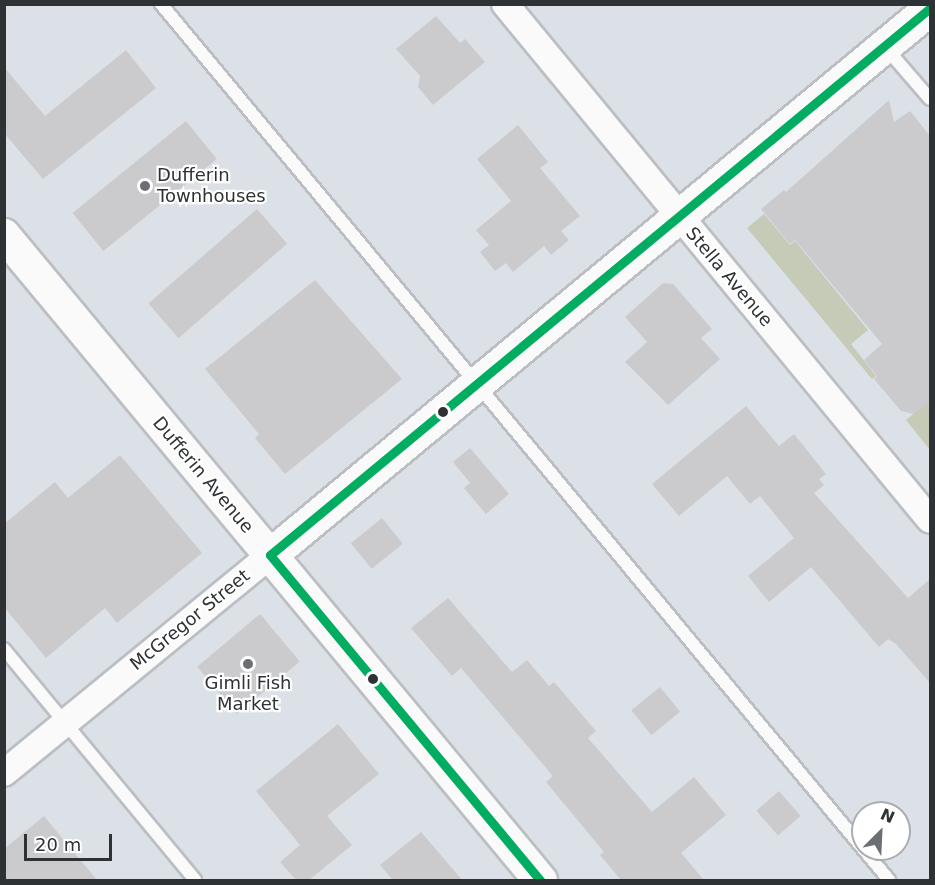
<!DOCTYPE html>
<style>
body{margin:0}
#map{position:relative;width:935px;height:885px;overflow:hidden;background:#dce1e7;font-family:"DejaVu Sans",sans-serif}
div>[style]{position:absolute}
[style*='--x']{left:calc(var(--x)*1px);top:calc(var(--y)*1px);width:calc(var(--w)*1px);rotate:calc(var(--a)*1deg)}
.green>*{inset:0;background:#c5cbb6}
.building>*{inset:0;background:#cbcbcd;transform-origin:0 0}
.roads{filter:drop-shadow(2px 0 #bbbfc3) drop-shadow(-2px 0 #bbbfc3) drop-shadow(0 2px #bbbfc3) drop-shadow(0 -2px #bbbfc3)}
.service>*{height:12px;margin:-6px;padding:0 6px;transform-origin:6px;border-radius:6px;background:#fafafb}
.minor>*{height:26px;margin:-13px;padding:0 13px;transform-origin:13px;border-radius:13px;background:#fafafb}
.tertiary>*{height:32px;margin:-16px;padding:0 16px;transform-origin:16px;border-radius:16px;background:#fafafb}
.secondary>*{height:33px;margin:-16.5px;padding:0 16.5px;transform-origin:16.5px;border-radius:16.5px;background:#fafafb}
.bus-1>*{height:9px;margin:-4.5px;padding:0 4.5px;transform-origin:4.5px;border-radius:4.5px;background:#02ac60}
.dots>*{width:16px;height:16px;translate:-50% -50%;box-sizing:border-box;border:3px solid #fff;border-radius:50%}
span{translate:-50% -50%;white-space:nowrap;text-align:center;line-height:1.15;-webkit-text-stroke:4.5px #fff;paint-order:stroke}
.poi-label{font-size:18px;color:#2e3235}
.left{translate:0 -50%;text-align:left}
.street-label{font-size:18px;color:#2e3235}
.frame{position:absolute;inset:0;border:6px solid #2e3235;pointer-events:none}
.north{position:absolute;left:851px;top:801px;width:60px;height:60px;box-sizing:border-box;background:#fff;border:2px solid #abadae;border-radius:50%;rotate:24deg;font-size:16px;font-weight:700;line-height:24px;text-align:center;color:#2e3235}
.north::after{content:'';display:block;margin:auto;width:21px;height:27px;background:#6b6f73;clip-path:polygon(50% 0,100% 100%,50% 72%,0 100%)}
.scale{position:absolute;left:24px;top:834px;width:88px;height:27px;box-sizing:border-box;border:3px solid #2e3235;border-top:0;padding-left:8px;font-size:18px;line-height:21px;white-space:nowrap;color:#2e3235;-webkit-text-stroke:4px #fff;paint-order:stroke}
</style>
<div id="map">
<div class="green">
<i style="clip-path:polygon(764px 214px,790px 245px,795px 241px,868px 330px,851px 344px,876px 376px,872px 379px,747px 228px)"></i>
<i style="clip-path:polygon(930px 400px,930px 450px,906px 420px)"></i>
</div>
<div class="building">
<i style="clip-path:polygon(436px 16px,460px 43px,465px 39px,485px 62px,433px 105px,418px 87px,420px 76px,396px 49px)"></i>
<i style="clip-path:polygon(126px 50px,156px 88px,43px 179px,4px 133px,4px 67px,45px 116px)"></i>
<i style="clip-path:polygon(889px 100px,894px 122px,910px 111px,930px 136px,930px 395px,929px 402px,914px 414px,901px 411px,874px 379px,877px 376px,864px 360px,882px 344px,795px 240px,790px 244px,761px 209px,784px 190px,786px 192px)"></i>
<i style="left:186px;top:121px;width:49px;height:146px;rotate:51deg"></i>
<i style="clip-path:polygon(518px 125px,548px 162px,540px 168px,580px 216px,561px 231px,569px 240px,551px 255px,544px 246px,513px 272px,506px 263px,495px 271px,480px 252px,489px 245px,476px 230px,511px 201px,477px 159px)"></i>
<i style="left:257px;top:209px;width:46px;height:144px;rotate:49deg"></i>
<i style="clip-path:polygon(315px 280px,402px 379px,285px 474px,255px 438px,259px 434px,205px 369px)"></i>
<i style="clip-path:polygon(663px 283px,673px 284px,712px 329px,701px 338px,720px 359px,668px 405px,625px 362px,647px 342px,625px 317px)"></i>
<i style="clip-path:polygon(746px 406px,779px 446px,794px 434px,826px 474px,819px 479px,824px 485px,814px 493px,908px 598px,930px 579px,930px 683px,896px 644px,888px 639px,879px 647px,811px 567px,769px 602px,748px 576px,794px 538px,760px 496px,750px 504px,727px 476px,679px 516px,652px 484px)"></i>
<i style="clip-path:polygon(470px 448px,509px 494px,486px 514px,464px 488px,470px 483px,453px 462px)"></i>
<i style="clip-path:polygon(120px 455px,202px 553px,117px 623px,105px 608px,46px 658px,4px 607px,4px 524px,55px 482px,68px 498px)"></i>
<i style="left:382px;top:518px;width:33px;height:40px;rotate:51deg"></i>
<i style="clip-path:polygon(448px 598px,512px 672px,527px 660px,549px 686px,554px 682px,596px 731px,588px 738px,652px 812px,694px 777px,726px 815px,681px 853px,704px 880px,621px 880px,600px 855px,604px 852px,546px 782px,553px 776px,461px 668px,452px 676px,411px 628px)"></i>
<i style="left:260px;top:614px;width:62px;height:82px;rotate:50deg"></i>
<i style="left:660px;top:687px;width:32px;height:37px;rotate:51deg"></i>
<i style="clip-path:polygon(338px 724px,379px 774px,327px 816px,352px 845px,309px 880px,296px 880px,280px 862px,300px 845px,256px 791px)"></i>
<i style="left:779px;top:791px;width:33px;height:30px;rotate:49deg"></i>
<i style="clip-path:polygon(44px 816px,97px 880px,4px 880px,4px 849px)"></i>
<i style="clip-path:polygon(421px 832px,434px 847px,462px 880px,393px 880px,380px 865px)"></i>
</div>
<div class="roads">
<div class="service">
<i style="--x:161;--y:4;--w:1139;--a:50.27"></i>
<i style="--x:886;--y:48;--w:67;--a:49.2"></i>
<i style="--x:4;--y:649;--w:300;--a:50.4"></i>
</div>
<div class="minor">
<i style="--x:505;--y:4;--w:668;--a:50.52"></i>
<i style="--x:4;--y:773;--w:344;--a:-39.3"></i>
</div>
<div class="tertiary">
<i style="--x:4;--y:235;--w:416;--a:50.3"></i>
</div>
<div class="secondary">
<i style="--x:540;--y:880;--w:423;--a:-129.7"></i>
<i style="--x:270;--y:555;--w:857;--a:-39.65"></i>
</div>
</div>
<div class="bus-1">
<i style="--x:270;--y:555;--w:857;--a:-39.65"></i>
<i style="--x:270;--y:555;--w:423;--a:50.3"></i>
</div>
<div class="dots">
<i style="left:145px;top:186px;background:#6b6f73"></i>
<i style="left:443px;top:412px;background:#2e3235"></i>
<i style="left:248px;top:664px;background:#6b6f73"></i>
<i style="left:373px;top:679px;background:#2e3235"></i>
</div>
<div class="poi-label">
<span class="left" style="left:157px;top:186px">Dufferin<br>Townhouses</span>
<span style="left:248px;top:694px">Gimli Fish<br>Market</span>
</div>
<div class="street-label">
<span style="left:729px;top:277px;rotate:50deg">Stella Avenue</span>
<span style="left:203px;top:475px;rotate:50deg">Dufferin Avenue</span>
<span style="left:190px;top:620px;rotate:-39deg">McGregor Street</span>
</div>
<div class="frame"></div>
<div class="north">N</div>
<div class="scale">20 m</div>
</div>
